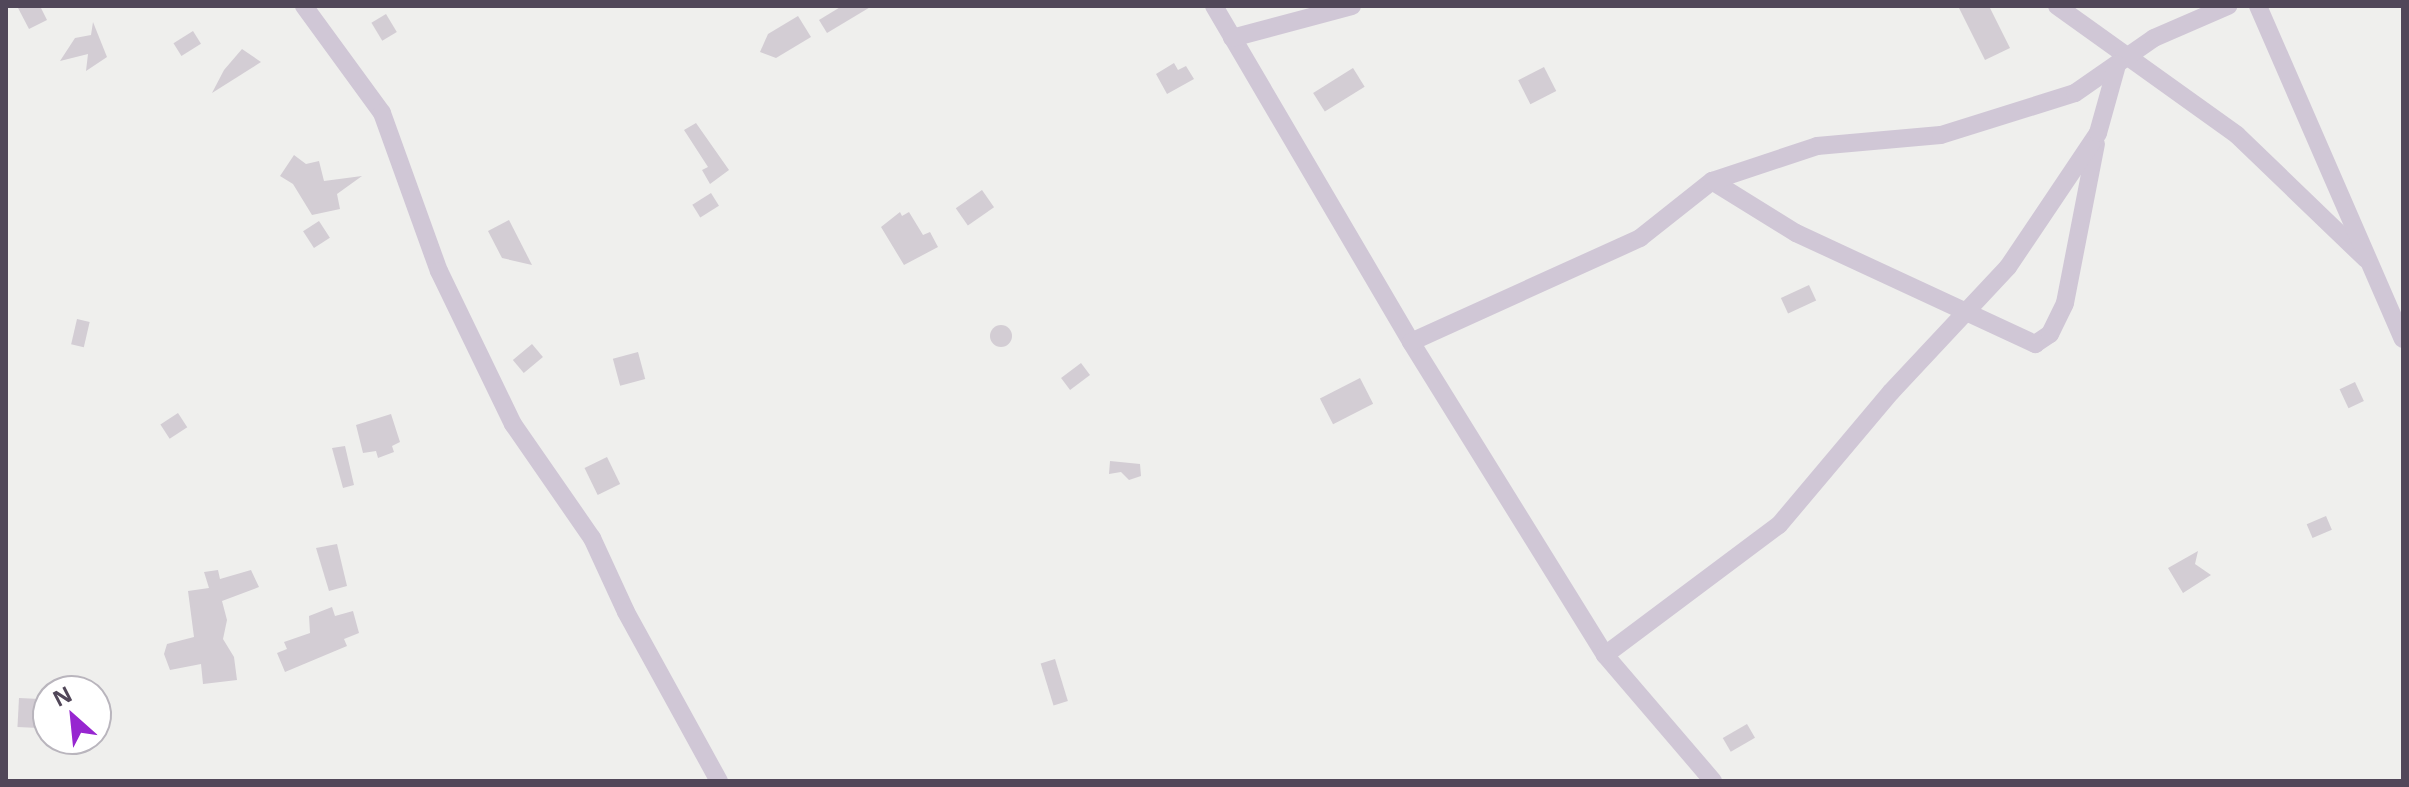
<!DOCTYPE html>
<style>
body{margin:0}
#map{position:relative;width:2409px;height:787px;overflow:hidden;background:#efefed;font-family:"Open Sans",sans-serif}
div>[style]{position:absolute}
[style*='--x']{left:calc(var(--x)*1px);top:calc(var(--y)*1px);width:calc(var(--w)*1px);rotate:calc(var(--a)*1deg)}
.building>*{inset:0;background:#d3cdd4;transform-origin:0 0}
.round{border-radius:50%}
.minor>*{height:18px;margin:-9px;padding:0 9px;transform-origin:9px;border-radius:9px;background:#d0c7d6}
span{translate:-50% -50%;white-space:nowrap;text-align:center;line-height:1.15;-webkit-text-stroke:7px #fff;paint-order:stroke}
.frame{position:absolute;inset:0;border:8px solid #514759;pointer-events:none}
.north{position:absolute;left:32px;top:675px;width:80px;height:80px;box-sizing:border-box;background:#fff;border:2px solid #b9b5bd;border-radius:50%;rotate:333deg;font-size:22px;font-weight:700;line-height:32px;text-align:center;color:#514759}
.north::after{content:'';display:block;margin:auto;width:28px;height:36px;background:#9726d0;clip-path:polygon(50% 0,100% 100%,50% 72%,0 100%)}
</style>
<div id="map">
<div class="building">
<i style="clip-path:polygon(17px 6px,40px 6px,47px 20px,29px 29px)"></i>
<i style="clip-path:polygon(842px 6px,872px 6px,827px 33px,819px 20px)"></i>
<i style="clip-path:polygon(1958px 6px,1989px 6px,2010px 48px,1985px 60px)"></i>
<i style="left:386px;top:14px;width:21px;height:17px;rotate:59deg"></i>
<i style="clip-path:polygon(798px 16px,811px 37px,776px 58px,760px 52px,768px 34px)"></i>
<i style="clip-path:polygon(93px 22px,107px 57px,86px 71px,88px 54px,60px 61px,75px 38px,91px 35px)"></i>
<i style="left:193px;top:31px;width:15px;height:23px;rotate:58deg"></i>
<i style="clip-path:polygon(242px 49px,261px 62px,212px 93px,224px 70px)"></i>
<i style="clip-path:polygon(1174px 63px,1178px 70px,1186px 66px,1194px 79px,1167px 94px,1156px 74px)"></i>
<i style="left:1544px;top:67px;width:27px;height:29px;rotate:63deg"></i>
<i style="left:1353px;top:68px;width:22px;height:47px;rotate:58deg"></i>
<i style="clip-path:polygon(696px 123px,729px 170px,710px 184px,702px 170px,708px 167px,684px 130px)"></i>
<i style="clip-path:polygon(294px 155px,306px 164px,319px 161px,324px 181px,362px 176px,337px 194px,340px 209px,312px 215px,293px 184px,280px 176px)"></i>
<i style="left:982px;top:190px;width:21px;height:32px;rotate:55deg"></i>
<i style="left:711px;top:193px;width:15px;height:22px;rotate:58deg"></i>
<i style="clip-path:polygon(900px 212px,902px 216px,909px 212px,923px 235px,930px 232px,938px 247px,904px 265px,881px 227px)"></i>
<i style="clip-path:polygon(509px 220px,532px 265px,502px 258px,488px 231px)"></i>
<i style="left:319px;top:221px;width:20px;height:19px;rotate:57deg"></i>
<i style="left:1809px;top:285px;width:17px;height:31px;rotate:65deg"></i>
<i style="left:77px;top:319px;width:13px;height:26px;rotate:13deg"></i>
<i class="round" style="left:990px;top:325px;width:22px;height:22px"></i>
<i style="left:532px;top:344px;width:17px;height:25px;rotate:50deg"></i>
<i style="left:638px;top:352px;width:28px;height:26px;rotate:75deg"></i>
<i style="left:1081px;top:363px;width:15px;height:25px;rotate:53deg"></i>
<i style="left:1360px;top:378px;width:29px;height:45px;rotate:63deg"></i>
<i style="left:2355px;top:382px;width:21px;height:17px;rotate:65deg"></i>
<i style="left:178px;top:413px;width:17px;height:21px;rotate:57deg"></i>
<i style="clip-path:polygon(391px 414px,400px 442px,392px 446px,394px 452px,378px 458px,376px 451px,363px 453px,356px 425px)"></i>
<i style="clip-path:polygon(345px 446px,354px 485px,343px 488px,332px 448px)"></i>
<i style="left:607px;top:457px;width:30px;height:25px;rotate:64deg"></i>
<i style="clip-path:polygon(1110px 461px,1140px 464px,1141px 476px,1129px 480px,1121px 472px,1109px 474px)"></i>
<i style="left:2326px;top:516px;width:15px;height:21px;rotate:67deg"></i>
<i style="clip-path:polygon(337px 544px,347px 586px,329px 591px,316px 548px)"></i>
<i style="clip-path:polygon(2198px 551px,2195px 564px,2211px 575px,2183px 593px,2168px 568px)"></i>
<i style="clip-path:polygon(218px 570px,220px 579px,251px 570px,259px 587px,222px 601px,227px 620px,223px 639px,234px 657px,237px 680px,203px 684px,201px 664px,170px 670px,164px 654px,167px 644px,194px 637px,188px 591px,209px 588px,204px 572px)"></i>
<i style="clip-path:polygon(332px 607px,335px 616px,353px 611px,359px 633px,344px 639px,347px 646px,285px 672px,277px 653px,287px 649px,284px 642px,310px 633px,309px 616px)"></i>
<i style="left:1055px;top:659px;width:44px;height:15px;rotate:73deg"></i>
<i style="left:19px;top:698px;width:21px;height:29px;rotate:3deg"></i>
<i style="left:1747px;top:724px;width:16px;height:28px;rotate:60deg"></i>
</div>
<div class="minor">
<i style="--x:304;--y:6;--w:132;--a:53.9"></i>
<i style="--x:382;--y:113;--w:168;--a:70.2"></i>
<i style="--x:439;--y:271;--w:170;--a:64.2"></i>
<i style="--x:513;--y:424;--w:139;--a:55.3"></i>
<i style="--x:592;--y:538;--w:81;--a:65.3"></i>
<i style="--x:626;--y:612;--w:193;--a:61.2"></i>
<i style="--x:1214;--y:6;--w:389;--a:59.6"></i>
<i style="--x:1411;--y:342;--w:368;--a:58.2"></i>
<i style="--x:1605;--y:655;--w:166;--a:49.4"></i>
<i style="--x:2057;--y:6;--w:221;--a:35.6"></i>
<i style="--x:2237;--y:135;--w:179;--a:43.9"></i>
<i style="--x:2258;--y:6;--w:363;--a:66.5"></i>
<i style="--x:1232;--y:38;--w:124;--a:-14.9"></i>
<i style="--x:1712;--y:181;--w:99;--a:31.8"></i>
<i style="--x:1796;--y:233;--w:264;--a:24.9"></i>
<i style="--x:2035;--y:344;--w:18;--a:-34"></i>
<i style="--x:2050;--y:334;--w:34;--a:-64"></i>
<i style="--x:2065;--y:303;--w:162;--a:-79"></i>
<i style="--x:1411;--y:342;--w:252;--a:-24.4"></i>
<i style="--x:1640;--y:238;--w:92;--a:-38.4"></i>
<i style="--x:1712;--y:181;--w:111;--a:-18.4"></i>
<i style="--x:1817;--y:146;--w:124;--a:-5.1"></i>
<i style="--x:1941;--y:135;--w:140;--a:-17.4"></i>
<i style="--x:2075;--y:93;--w:96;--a:-34.8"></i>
<i style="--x:2154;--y:38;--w:81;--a:-23.4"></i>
<i style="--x:1605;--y:655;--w:217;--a:-36.8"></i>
<i style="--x:1779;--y:525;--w:174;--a:-49.9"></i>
<i style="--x:1891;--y:392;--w:171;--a:-46.9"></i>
<i style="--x:2008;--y:267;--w:161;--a:-56.1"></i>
<i style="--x:2098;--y:133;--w:71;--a:-74.4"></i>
</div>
<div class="frame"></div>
<div class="north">N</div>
</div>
